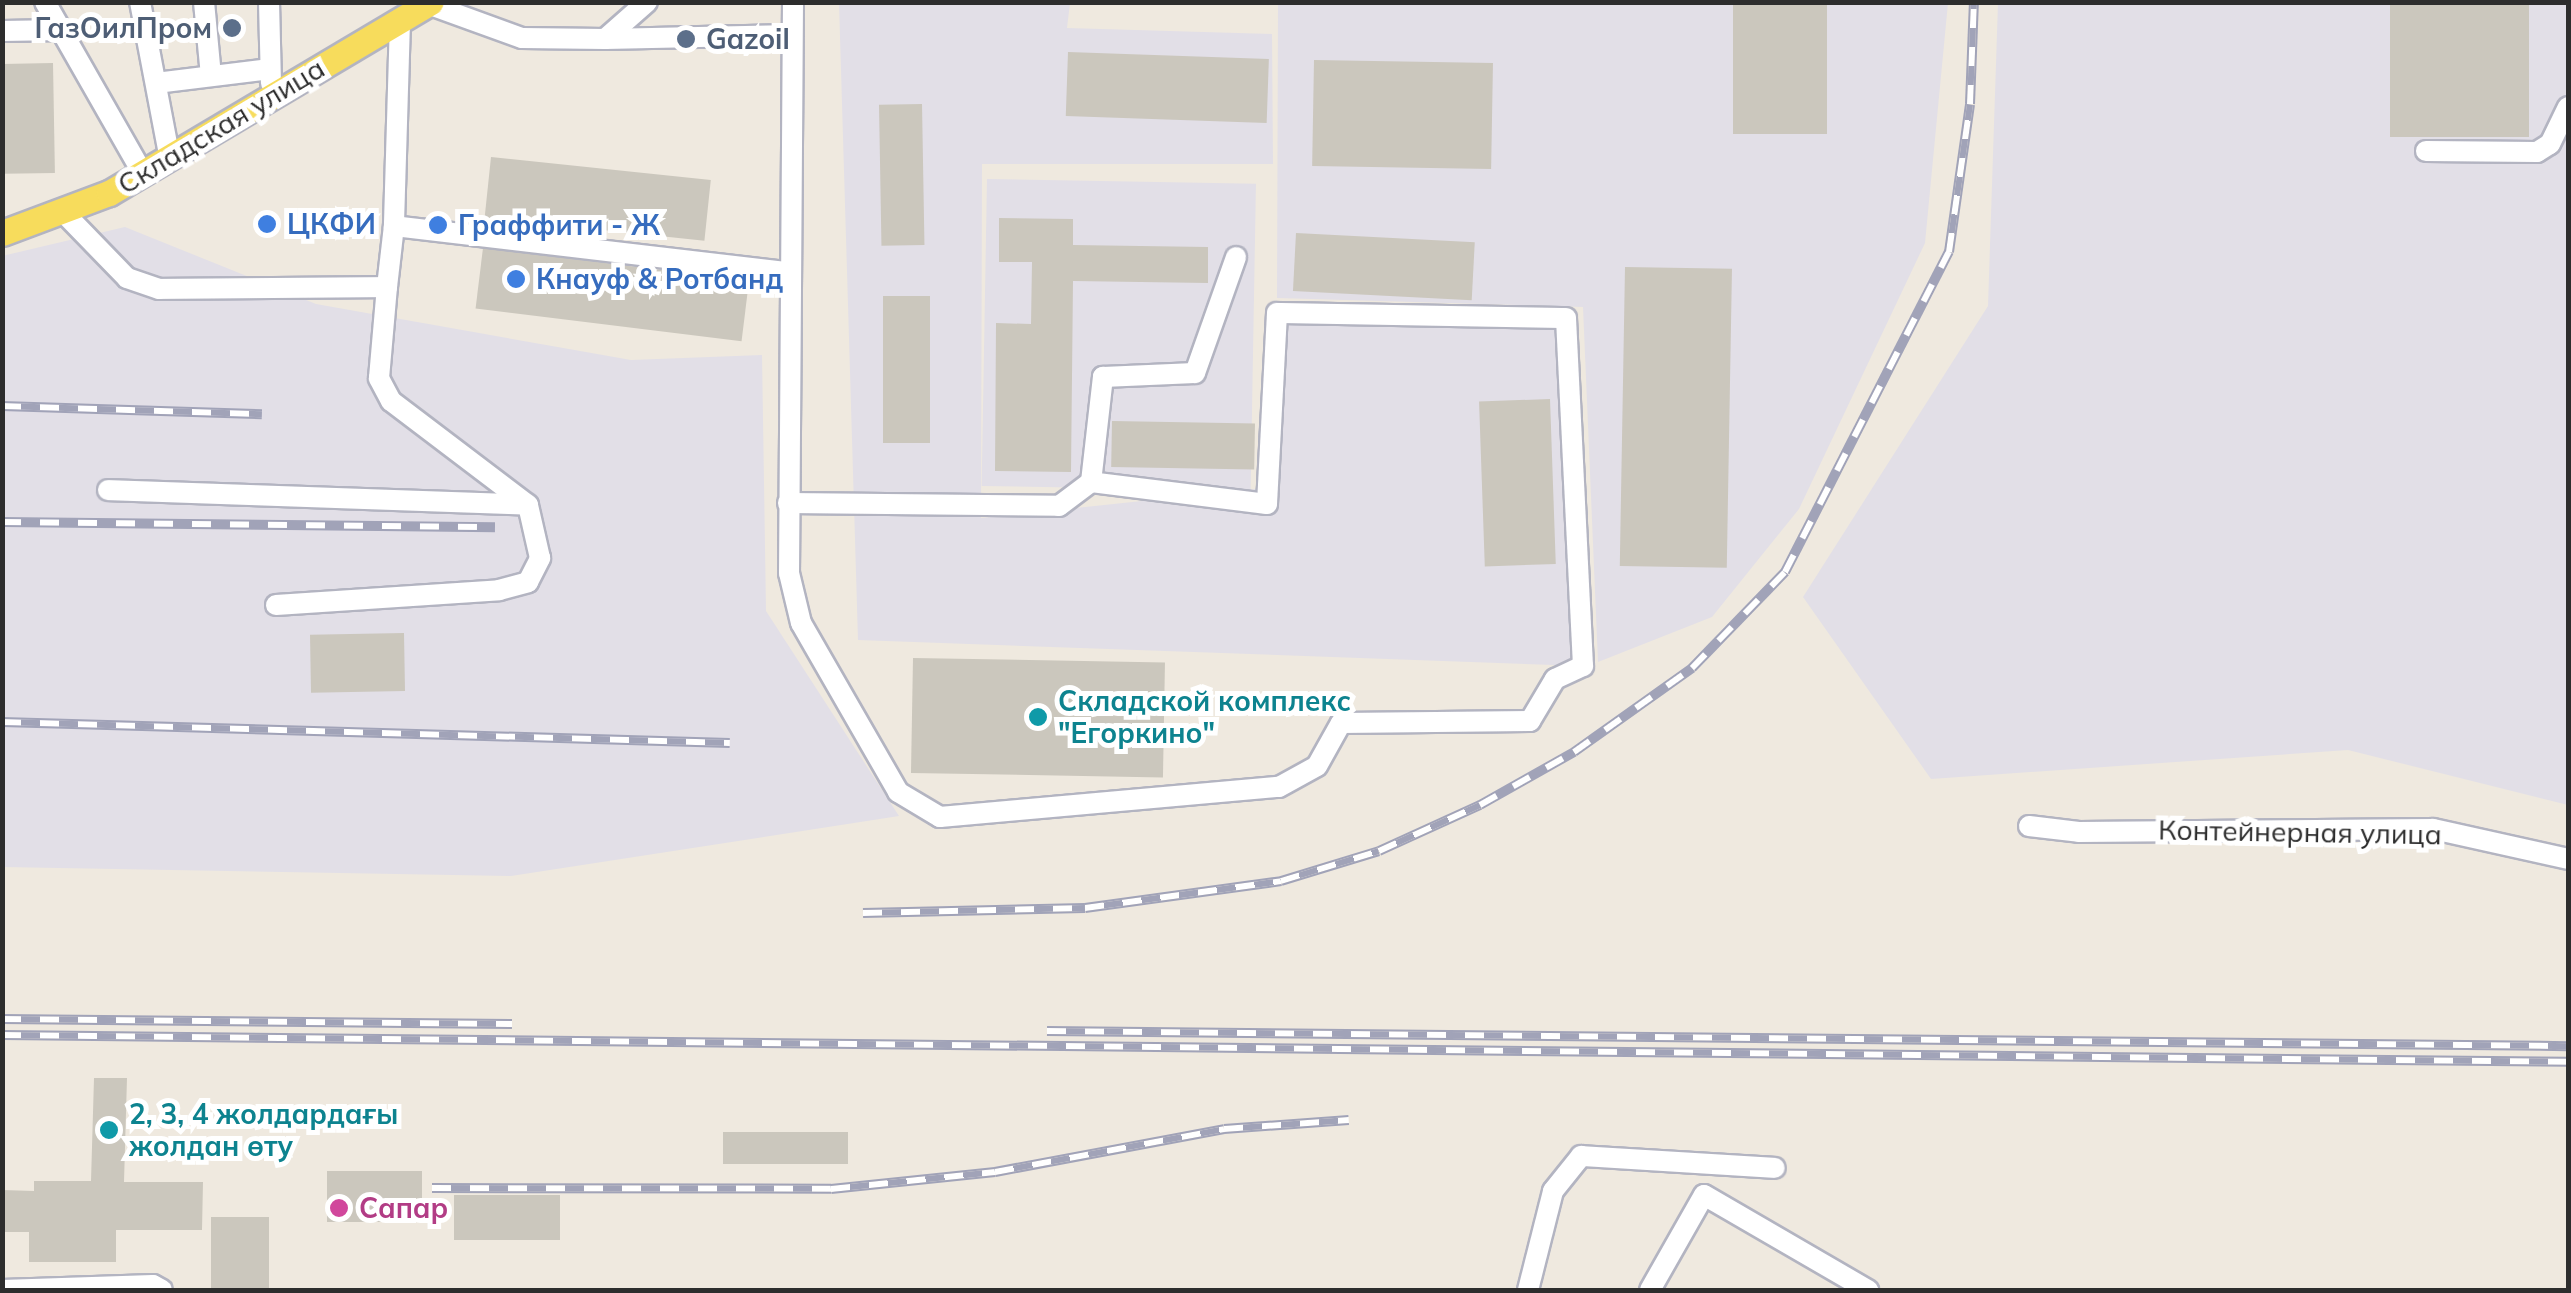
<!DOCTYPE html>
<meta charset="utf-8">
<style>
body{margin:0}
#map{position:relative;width:2571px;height:1293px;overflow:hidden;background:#efe9df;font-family:Mulish,sans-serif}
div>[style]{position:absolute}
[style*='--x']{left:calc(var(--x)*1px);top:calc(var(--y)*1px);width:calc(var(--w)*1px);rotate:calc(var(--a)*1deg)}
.industrial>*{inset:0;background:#e2dfe7;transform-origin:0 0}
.building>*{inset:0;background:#cbc7bd;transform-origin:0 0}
.roads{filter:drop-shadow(2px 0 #b3b4c1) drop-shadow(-2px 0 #b3b4c1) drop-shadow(0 2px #b3b4c1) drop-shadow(0 -2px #b3b4c1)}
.minor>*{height:20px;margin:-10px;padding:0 10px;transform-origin:10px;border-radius:10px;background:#fff}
.major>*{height:25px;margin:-12.5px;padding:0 12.5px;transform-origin:12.5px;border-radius:12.5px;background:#f7dc5c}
.rail>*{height:10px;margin-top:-5px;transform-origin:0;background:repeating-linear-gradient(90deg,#fff 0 19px,#a1a3b8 0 38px);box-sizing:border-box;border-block:2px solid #a1a3b8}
.dots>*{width:28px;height:28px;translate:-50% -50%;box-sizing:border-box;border:5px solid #fff;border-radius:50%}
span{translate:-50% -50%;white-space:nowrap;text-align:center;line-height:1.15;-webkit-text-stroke:10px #fff;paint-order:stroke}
.service-label{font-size:28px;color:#4e5e75;font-weight:700}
.right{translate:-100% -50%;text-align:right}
.left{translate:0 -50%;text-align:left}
.street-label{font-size:28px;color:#2d2d2d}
.shop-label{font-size:28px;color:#366cbe;font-weight:700}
.culture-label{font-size:28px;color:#0d838f;font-weight:700}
.hotel-label{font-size:28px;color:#b23c85;font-weight:700}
.frame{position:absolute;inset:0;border:5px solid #2d2d2d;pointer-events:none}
</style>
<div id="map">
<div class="industrial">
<i style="clip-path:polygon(839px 3px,1070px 3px,1067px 28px,1272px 34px,1273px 164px,982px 164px,981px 518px,1275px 487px,1277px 313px,1566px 318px,1583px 666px,858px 640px)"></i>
<i style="clip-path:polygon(1278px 3px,1948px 3px,1925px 243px,1799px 509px,1712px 617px,1598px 662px,1583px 307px,1277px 298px)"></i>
<i style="clip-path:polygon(1998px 3px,2568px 3px,2568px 805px,2348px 750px,1931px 779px,1803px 597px,1988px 306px)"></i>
<i style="left:987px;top:179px;width:269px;height:307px;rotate:1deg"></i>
<i style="clip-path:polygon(125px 227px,316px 304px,631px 360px,762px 355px,766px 611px,899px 816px,511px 876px,3px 867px,2px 256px)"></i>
</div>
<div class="building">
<i style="left:1733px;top:2px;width:94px;height:132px"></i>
<i style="left:2390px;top:2px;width:139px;height:135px"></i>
<i style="left:1068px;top:52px;width:201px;height:64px;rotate:2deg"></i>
<i style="left:1314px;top:60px;width:179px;height:106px;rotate:1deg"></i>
<i style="left:53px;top:63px;width:110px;height:51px;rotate:89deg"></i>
<i style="left:922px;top:104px;width:141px;height:43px;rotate:89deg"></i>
<i style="left:491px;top:157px;width:221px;height:61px;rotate:6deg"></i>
<i style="clip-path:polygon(999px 218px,1073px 219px,1073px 245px,1208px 247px,1208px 283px,1073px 281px,1071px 472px,995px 471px,996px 323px,1031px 324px,1032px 262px,999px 262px)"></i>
<i style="left:1296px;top:233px;width:179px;height:58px;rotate:3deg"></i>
<i style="left:483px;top:248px;width:268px;height:61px;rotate:7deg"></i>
<i style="left:1625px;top:267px;width:107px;height:299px;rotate:1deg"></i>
<i style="left:883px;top:296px;width:47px;height:147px"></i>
<i style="left:1550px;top:399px;width:165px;height:71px;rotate:88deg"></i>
<i style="left:1112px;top:421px;width:143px;height:46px;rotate:1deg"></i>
<i style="left:404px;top:633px;width:58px;height:94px;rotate:89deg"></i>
<i style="left:913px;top:658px;width:252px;height:115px;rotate:1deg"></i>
<i style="clip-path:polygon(94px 1078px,127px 1078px,124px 1182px,203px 1182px,202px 1230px,116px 1230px,116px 1262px,29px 1262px,29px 1232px,2px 1232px,2px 1190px,34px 1191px,34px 1181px,91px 1181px)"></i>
<i style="left:848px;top:1132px;width:32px;height:125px;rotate:90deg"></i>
<i style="left:327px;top:1171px;width:95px;height:51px"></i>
<i style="left:454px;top:1195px;width:106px;height:45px"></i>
<i style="left:211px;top:1217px;width:58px;height:73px"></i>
</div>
<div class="roads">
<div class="minor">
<i style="--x:45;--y:2;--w:193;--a:60.3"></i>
<i style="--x:140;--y:2;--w:155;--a:79.2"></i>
<i style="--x:204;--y:2;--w:74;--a:84.6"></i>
<i style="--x:269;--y:2;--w:81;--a:88.6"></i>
<i style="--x:793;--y:2;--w:571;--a:90.4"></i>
<i style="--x:789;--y:573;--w:51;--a:76.5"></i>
<i style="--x:801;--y:623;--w:195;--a:60.1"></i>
<i style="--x:898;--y:792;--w:49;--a:30.8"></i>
<i style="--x:940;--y:817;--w:340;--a:-5.1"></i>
<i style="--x:1279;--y:787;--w:43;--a:-28.9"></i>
<i style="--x:1317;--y:766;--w:49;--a:-60.8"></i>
<i style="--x:1341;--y:723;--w:189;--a:-0.6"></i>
<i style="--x:1530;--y:721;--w:49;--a:-59.2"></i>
<i style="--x:1555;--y:679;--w:31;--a:-25"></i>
<i style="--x:1583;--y:666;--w:348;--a:-92.8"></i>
<i style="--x:1566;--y:318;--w:289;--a:-179"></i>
<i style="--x:1277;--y:313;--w:191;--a:93"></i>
<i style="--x:1267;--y:504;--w:177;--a:-172.9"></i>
<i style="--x:428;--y:4;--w:100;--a:19.9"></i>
<i style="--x:522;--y:38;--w:83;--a:0.7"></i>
<i style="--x:605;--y:39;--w:56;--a:-41.4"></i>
<i style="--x:400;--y:21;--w:205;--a:91.7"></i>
<i style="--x:394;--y:226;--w:397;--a:6.7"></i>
<i style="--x:2;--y:31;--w:60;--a:-1"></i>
<i style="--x:605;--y:39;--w:187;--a:-1.2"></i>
<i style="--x:156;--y:83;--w:115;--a:-7"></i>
<i style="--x:2426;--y:151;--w:111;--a:0.5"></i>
<i style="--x:2537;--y:152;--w:15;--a:-32"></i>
<i style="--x:2550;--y:144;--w:41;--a:-64.1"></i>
<i style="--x:65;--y:214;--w:89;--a:45.9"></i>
<i style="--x:127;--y:278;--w:34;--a:19"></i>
<i style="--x:159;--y:289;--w:228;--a:-0.5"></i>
<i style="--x:387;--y:287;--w:61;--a:-83.5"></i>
<i style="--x:108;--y:490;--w:420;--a:2"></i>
<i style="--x:788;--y:503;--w:271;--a:0.6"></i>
<i style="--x:1059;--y:506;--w:40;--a:-37"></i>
<i style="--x:1091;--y:482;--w:106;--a:-83.5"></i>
<i style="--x:1103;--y:377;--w:92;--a:-2.5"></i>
<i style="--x:1195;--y:373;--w:123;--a:-70.5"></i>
<i style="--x:276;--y:605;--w:224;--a:-3.8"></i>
<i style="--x:499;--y:590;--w:30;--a:-15"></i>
<i style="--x:528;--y:582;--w:27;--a:-63"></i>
<i style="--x:540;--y:558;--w:54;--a:-102.8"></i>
<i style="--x:528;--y:505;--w:172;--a:-142.8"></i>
<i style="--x:391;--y:401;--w:26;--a:-118"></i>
<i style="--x:379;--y:378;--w:91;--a:-85"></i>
<i style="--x:2029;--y:826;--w:50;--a:6.8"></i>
<i style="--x:2079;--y:832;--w:354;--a:-0.5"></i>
<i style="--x:2433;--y:829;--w:138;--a:12.5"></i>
<i style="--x:2;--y:1290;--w:151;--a:-1.9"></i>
<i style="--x:153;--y:1285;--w:10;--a:29"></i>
<i style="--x:1528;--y:1290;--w:102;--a:-75.8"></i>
<i style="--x:1553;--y:1191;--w:45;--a:-51.3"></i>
<i style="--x:1581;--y:1156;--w:194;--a:3.5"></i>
<i style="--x:1650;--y:1290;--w:109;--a:-60.4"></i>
<i style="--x:1704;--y:1195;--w:190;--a:30.1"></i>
</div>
<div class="major">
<i style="--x:2;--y:233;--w:114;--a:-20.5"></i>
<i style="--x:109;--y:193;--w:374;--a:-30.7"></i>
</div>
</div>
<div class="rail">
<i style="--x:2;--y:406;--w:260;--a:1.8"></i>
<i style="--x:2;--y:522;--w:493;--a:0.6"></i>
<i style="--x:2;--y:722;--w:728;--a:1.65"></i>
<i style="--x:863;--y:913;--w:222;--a:-1.3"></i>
<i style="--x:1085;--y:908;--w:198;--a:-7.8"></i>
<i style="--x:1281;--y:881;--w:102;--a:-17"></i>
<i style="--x:1379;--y:851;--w:111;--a:-24.5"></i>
<i style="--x:1480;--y:805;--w:108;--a:-29.4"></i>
<i style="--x:1574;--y:752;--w:145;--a:-35.4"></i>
<i style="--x:1692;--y:668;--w:134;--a:-45.9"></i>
<i style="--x:1785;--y:572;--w:360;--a:-62.9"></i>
<i style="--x:1949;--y:252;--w:149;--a:-81.9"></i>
<i style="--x:1970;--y:104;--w:102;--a:-87.8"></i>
<i style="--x:2;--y:1019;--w:510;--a:0.56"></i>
<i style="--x:1047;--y:1031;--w:1521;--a:0.57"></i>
<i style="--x:2;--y:1035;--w:2566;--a:0.6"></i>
<i style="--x:432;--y:1188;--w:399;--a:0.1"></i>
<i style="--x:831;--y:1189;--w:165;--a:-5.9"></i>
<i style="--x:995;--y:1172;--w:233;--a:-10.6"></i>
<i style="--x:1224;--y:1129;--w:125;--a:-4.1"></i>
</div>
<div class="dots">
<i style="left:232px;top:28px;background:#5c6f8a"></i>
<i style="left:686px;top:39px;background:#5c6f8a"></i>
<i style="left:267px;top:224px;background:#3f7fe0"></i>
<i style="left:438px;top:225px;background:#3f7fe0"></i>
<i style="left:516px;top:279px;background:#3f7fe0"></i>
<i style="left:1038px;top:717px;background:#0f9aa8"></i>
<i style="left:109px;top:1130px;background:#0f9aa8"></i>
<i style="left:339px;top:1208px;background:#d1479c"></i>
</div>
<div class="service-label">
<span class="right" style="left:212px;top:28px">ГазОилПром</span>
<span class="left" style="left:706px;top:39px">Gazoil</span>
</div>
<div class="street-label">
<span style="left:221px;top:126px;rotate:-31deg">Складская улица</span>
<span style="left:2300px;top:832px;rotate:1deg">Контейнерная улица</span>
</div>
<div class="shop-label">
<span class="left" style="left:287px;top:224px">ЦКФИ</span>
<span class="left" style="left:458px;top:225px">Граффити - Ж</span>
<span class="left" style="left:536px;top:279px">Кнауф &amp; Ротбанд</span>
</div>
<div class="culture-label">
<span class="left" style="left:1058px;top:717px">Складской комплекс<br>"Егоркино"</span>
<span class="left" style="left:129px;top:1130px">2, 3, 4 жолдардағы<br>жолдан өту</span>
</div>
<div class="hotel-label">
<span class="left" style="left:359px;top:1208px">Сапар</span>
</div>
<div class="frame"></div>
</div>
